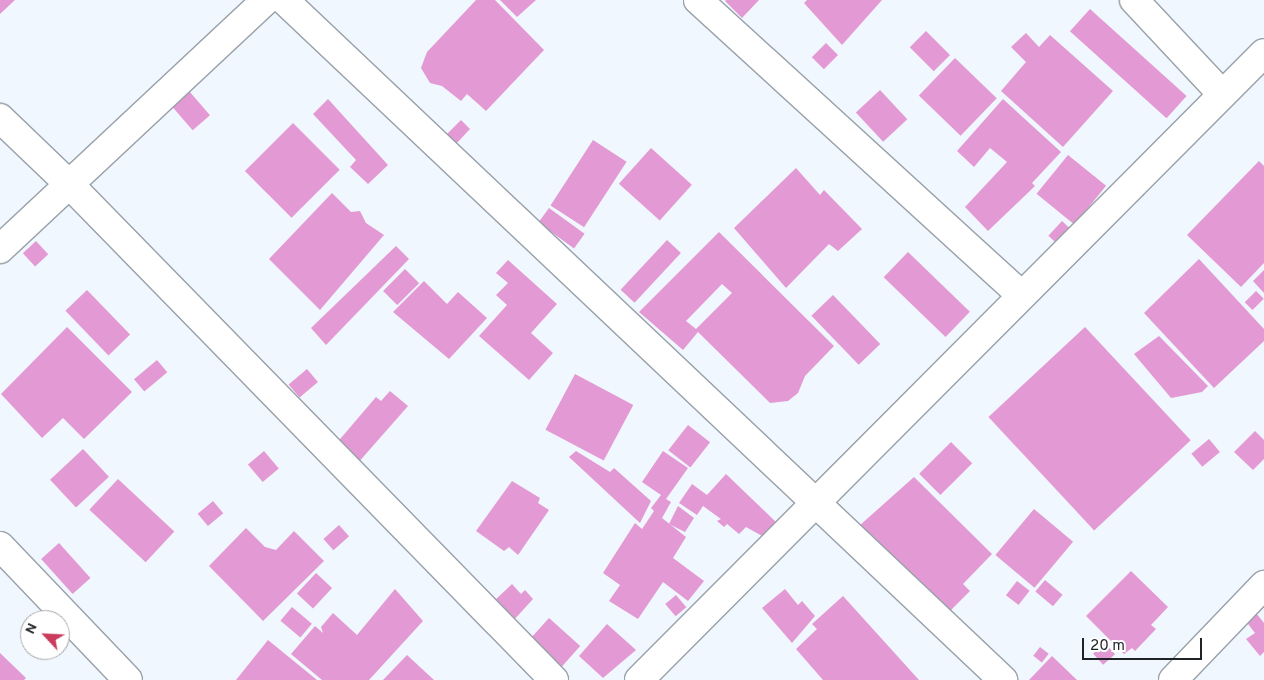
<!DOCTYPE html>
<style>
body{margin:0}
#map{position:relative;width:1264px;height:680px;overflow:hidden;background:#f0f7fe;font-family:Overpass,sans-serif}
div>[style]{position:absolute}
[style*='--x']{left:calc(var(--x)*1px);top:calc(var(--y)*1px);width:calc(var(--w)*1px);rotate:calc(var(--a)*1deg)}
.building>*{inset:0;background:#e399d3;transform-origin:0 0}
.roads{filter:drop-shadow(1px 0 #99a1a9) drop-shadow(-1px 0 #99a1a9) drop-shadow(0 1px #99a1a9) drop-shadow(0 -1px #99a1a9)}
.street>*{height:28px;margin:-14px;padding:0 14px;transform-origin:14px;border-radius:14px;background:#fff}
span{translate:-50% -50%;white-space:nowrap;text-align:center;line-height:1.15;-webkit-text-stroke:4.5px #fff;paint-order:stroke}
.north{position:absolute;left:20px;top:610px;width:50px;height:50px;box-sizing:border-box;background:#fff;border:1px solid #a5a7a8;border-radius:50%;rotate:295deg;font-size:14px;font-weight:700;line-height:20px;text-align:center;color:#1f2326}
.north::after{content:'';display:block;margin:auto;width:18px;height:22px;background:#ca3b5d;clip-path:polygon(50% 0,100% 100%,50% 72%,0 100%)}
.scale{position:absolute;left:1082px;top:638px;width:120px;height:22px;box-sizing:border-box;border:2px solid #1f2326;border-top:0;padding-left:6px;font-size:15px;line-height:18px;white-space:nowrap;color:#1f2326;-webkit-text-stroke:4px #fff;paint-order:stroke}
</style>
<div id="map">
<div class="building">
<i style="clip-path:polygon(0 0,15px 0,0 14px)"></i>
<i style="clip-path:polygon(476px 0,495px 0,544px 50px,486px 111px,467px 94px,461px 101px,442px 86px,430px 83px,421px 68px,427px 52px)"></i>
<i style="clip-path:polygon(500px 0,536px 0,517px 17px)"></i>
<i style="clip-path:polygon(759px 0,742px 18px,725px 1px,726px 0)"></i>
<i style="clip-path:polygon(807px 0,882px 0,842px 45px,804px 3px)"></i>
<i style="left:1090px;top:9px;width:130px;height:30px;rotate:42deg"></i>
<i style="left:926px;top:31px;width:34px;height:23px;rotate:45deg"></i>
<i style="clip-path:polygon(1026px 33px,1039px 47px,1050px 35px,1113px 91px,1063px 147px,1001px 91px,1026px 62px,1011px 47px)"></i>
<i style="left:826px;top:43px;width:17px;height:20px;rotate:45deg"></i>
<i style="left:955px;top:58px;width:58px;height:52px;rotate:44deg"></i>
<i style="left:880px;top:90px;width:40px;height:33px;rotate:47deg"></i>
<i style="left:189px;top:91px;width:32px;height:23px;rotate:49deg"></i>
<i style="clip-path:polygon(328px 99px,388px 165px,368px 184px,350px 167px,356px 160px,313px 114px)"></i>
<i style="clip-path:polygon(1003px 99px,1061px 152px,1032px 183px,1035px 186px,988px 231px,965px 207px,1007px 162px,990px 148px,974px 167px,957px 151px)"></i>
<i style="clip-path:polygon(461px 120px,470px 129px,455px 145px,447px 134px)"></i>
<i style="left:293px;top:123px;width:66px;height:68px;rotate:45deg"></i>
<i style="left:593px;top:140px;width:40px;height:78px;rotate:33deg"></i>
<i style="left:651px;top:148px;width:55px;height:48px;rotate:42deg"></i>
<i style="left:1068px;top:155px;width:49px;height:50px;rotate:39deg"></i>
<i style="clip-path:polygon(1259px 161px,1264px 166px,1264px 263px,1241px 287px,1187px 235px)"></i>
<i style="clip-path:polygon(796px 168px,820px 195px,824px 190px,862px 229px,838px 251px,829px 244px,786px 288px,734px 228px)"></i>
<i style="clip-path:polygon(332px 193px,351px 212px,360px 211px,366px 223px,384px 235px,320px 310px,269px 259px)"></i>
<i style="left:549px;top:208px;width:44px;height:18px;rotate:36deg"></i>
<i style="left:1062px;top:221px;width:19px;height:20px;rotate:43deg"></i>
<i style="clip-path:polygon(evenodd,719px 232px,834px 346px,805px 376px,798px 393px,788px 401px,770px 403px,698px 332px,683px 350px,639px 312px,719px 232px,722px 284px,732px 293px,696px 329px,686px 321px,722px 284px)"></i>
<i style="left:667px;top:240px;width:19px;height:68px;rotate:43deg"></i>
<i style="left:36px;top:241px;width:18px;height:18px;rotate:47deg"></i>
<i style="clip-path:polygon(396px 246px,409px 259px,326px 345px,311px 328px)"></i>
<i style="left:908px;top:252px;width:86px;height:35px;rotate:44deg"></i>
<i style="clip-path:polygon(1199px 259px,1264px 329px,1264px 341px,1214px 388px,1144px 313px)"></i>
<i style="clip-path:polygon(508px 260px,557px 304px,531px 333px,553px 353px,529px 380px,479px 336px,507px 305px,496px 295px,508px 283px,496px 273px)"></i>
<i style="left:405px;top:269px;width:20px;height:31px;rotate:45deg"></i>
<i style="clip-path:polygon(1264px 270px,1264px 293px,1253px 281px)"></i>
<i style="clip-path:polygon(424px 281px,447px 304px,458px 292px,487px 318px,449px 359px,393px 312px)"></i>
<i style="left:87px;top:290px;width:62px;height:30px;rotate:46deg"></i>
<i style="left:1256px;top:291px;width:11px;height:16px;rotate:45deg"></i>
<i style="left:833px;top:295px;width:68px;height:30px;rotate:46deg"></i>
<i style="clip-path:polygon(67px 327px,132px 392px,84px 439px,63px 418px,42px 438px,1px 394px)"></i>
<i style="left:1085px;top:327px;width:155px;height:132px;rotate:47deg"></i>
<i style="clip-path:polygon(1159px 336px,1208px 386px,1202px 392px,1171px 398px,1134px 354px)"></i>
<i style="left:157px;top:360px;width:16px;height:30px;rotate:50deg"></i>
<i style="left:307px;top:369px;width:17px;height:24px;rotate:50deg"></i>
<i style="left:575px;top:374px;width:66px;height:63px;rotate:28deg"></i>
<i style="clip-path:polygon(390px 391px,408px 406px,357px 464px,335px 445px,376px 397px,381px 401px)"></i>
<i style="left:688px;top:425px;width:28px;height:32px;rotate:38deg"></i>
<i style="clip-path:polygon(1255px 431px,1264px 440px,1264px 459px,1253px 470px,1234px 452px)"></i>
<i style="left:1209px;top:439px;width:17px;height:23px;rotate:50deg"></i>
<i style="left:951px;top:442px;width:30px;height:45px;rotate:45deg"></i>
<i style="left:83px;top:449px;width:38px;height:45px;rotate:47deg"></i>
<i style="left:264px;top:451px;width:23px;height:21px;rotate:50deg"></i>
<i style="clip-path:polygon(576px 451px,610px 472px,614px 468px,651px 501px,640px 523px,569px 457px)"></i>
<i style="clip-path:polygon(663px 451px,688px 468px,666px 499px,671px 502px,662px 518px,686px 537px,673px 558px,704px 581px,688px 601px,663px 582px,638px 619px,609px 601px,620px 585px,603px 573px,635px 523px,642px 529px,654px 511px,651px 508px,661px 495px,642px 482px)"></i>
<i style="clip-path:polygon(726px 474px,777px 523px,764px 537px,746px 527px,739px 534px,727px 524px,724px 527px,717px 521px,721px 519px,703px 506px,697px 515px,679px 503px,692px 484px,707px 495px)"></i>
<i style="clip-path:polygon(914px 477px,992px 554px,963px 584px,970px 591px,947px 614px,859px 526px)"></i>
<i style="left:118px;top:479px;width:77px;height:42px;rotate:43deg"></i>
<i style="clip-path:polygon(512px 481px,540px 498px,538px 503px,549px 510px,518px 555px,509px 547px,504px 551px,476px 531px)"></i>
<i style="left:213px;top:501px;width:16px;height:20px;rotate:50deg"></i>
<i style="clip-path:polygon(678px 506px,694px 518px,685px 532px,669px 524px)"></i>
<i style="left:1034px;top:509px;width:51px;height:60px;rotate:40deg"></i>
<i style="left:339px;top:525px;width:15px;height:21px;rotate:48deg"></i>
<i style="clip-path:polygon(246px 528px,265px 547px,276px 550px,294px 531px,324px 561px,263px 621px,209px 566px)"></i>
<i style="left:59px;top:543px;width:47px;height:24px;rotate:48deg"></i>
<i style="clip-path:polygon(1131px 571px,1168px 607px,1151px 625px,1156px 629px,1135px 651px,1132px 648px,1124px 654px,1086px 616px)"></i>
<i style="left:316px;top:573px;width:22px;height:28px;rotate:43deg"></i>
<i style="left:1045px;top:580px;width:23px;height:15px;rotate:40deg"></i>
<i style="left:1017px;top:581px;width:16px;height:18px;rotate:38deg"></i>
<i style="clip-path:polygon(512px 584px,521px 594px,525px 590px,533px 599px,512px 622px,494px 601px)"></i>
<i style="clip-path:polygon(395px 589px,423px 621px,369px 680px,322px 680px,291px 654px,315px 626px,323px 633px,321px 627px,333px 613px,357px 635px)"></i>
<i style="clip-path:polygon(785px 589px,798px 605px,802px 601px,815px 616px,792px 643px,762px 608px)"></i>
<i style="left:676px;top:595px;width:16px;height:14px;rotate:50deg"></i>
<i style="clip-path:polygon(843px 596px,919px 680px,823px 680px,796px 649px,817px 629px,812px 624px)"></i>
<i style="left:292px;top:607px;width:26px;height:18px;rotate:40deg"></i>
<i style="clip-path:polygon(1256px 613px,1264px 623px,1264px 652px,1260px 656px,1246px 639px,1255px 633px,1245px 620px)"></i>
<i style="left:549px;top:618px;width:42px;height:28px;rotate:42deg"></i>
<i style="clip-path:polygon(607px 624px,636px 650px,603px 678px,579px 656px)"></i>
<i style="clip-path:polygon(268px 640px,317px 680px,236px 680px)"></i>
<i style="left:1105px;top:643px;width:15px;height:16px;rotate:48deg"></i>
<i style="left:1040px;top:647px;width:11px;height:11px;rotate:38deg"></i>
<i style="clip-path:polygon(0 653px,26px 678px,24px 680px,0 680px)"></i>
<i style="clip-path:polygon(407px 655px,434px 680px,383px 680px)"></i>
<i style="clip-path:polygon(1052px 656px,1077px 680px,1029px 680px)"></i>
</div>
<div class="roads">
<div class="street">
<i style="--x:284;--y:0;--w:990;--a:43.4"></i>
<i style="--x:698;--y:0;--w:437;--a:42.4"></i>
<i style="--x:1134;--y:0;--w:129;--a:46.9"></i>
<i style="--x:0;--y:118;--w:98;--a:43.8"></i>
<i style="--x:71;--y:186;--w:691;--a:45.65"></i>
<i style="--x:0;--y:249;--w:364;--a:-43.1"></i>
<i style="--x:0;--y:546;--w:185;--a:46.3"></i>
<i style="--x:639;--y:680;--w:885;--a:-45.09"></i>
<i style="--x:1173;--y:680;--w:132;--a:-46.2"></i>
</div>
</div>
<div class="north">N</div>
<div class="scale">20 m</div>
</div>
